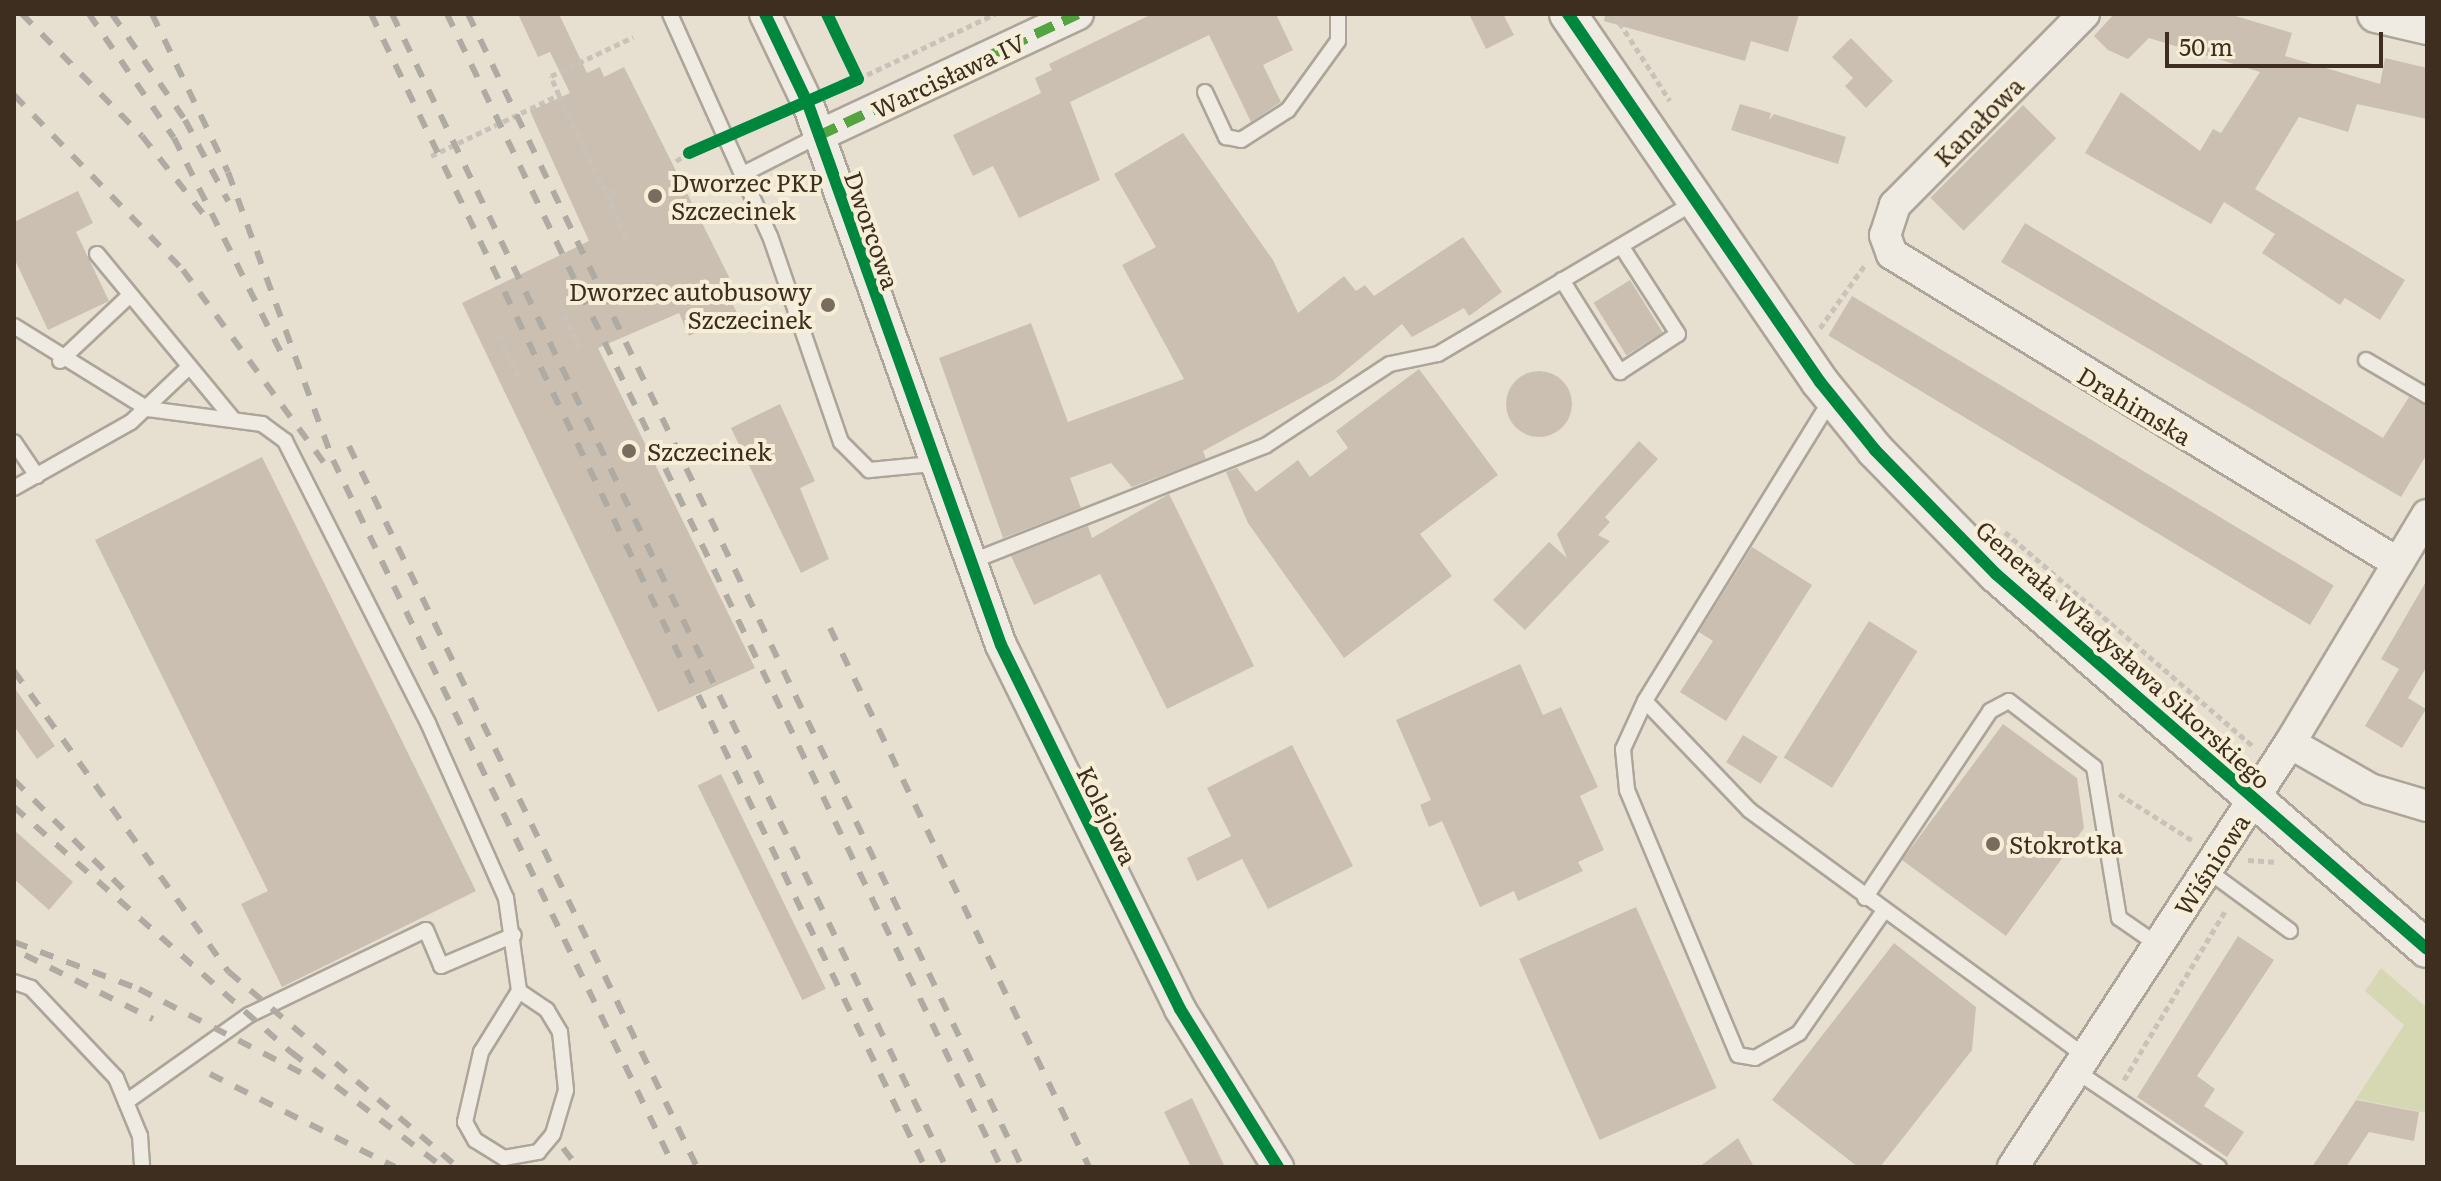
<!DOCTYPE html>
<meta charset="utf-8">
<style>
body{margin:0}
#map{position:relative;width:2441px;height:1181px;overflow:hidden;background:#e7e0d1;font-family:Literata,serif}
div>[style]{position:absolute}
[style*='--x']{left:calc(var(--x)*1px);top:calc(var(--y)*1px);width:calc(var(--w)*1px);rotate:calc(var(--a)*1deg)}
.green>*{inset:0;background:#d6d7b3}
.building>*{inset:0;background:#cbbfb2;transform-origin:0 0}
.round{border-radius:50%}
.path>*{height:5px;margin-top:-2.5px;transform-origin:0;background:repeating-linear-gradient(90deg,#c8c2b9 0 6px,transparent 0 10px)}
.roads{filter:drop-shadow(2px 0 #ada599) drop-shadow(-2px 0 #ada599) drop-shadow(0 2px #ada599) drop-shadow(0 -2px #ada599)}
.service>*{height:14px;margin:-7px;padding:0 7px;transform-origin:7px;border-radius:7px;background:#efebe3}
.minor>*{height:30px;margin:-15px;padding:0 15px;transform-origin:15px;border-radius:15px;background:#efebe3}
.tertiary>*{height:36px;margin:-18px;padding:0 18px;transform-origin:18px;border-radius:18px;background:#efebe3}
.rail>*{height:6px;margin-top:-3px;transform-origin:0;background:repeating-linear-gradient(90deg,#afaaa2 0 14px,transparent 0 28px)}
.quiet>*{height:10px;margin-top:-5px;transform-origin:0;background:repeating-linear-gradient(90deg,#54a441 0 20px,transparent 0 30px)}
.cycleway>*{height:12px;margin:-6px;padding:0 6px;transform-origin:6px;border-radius:6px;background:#00873e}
.dots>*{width:22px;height:22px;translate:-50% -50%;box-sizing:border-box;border:4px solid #f7eed8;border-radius:50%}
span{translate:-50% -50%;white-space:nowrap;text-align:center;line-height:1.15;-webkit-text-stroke:8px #f7eed8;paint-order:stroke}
.street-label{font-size:24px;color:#3d2e20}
.poi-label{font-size:24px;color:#3d2e20}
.left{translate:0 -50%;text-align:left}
.right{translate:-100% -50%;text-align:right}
.frame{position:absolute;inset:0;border:16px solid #3d2e20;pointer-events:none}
.scale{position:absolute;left:2165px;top:32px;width:218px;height:36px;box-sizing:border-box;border:4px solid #3d2e20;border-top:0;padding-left:10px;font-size:24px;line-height:28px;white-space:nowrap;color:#3d2e20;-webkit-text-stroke:6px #f7eed8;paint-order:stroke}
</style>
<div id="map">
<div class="green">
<i style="clip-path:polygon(2381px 968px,2427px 1008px,2427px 1113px,2356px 1099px,2404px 1025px,2365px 991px)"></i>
</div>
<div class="building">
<i style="clip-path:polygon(518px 14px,559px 14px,587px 73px,600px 67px,604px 77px,624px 67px,734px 287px,726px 291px,737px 313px,689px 336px,679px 313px,598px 348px,755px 668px,658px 712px,462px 303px,589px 241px,530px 111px,570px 93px,550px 52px,538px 57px)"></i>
<i style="clip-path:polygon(1152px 14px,1276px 14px,1293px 50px,1263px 65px,1281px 102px,1251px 122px,1209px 35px,1070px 102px,1100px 180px,1019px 218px,993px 166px,973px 176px,953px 135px,1041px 93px,1035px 78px,1052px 70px,1049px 64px)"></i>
<i style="clip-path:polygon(1469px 14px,1503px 14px,1514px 35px,1486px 49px)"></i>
<i style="clip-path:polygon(1605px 14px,1799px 14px,1788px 52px,1751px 41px,1745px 61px,1604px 21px)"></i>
<i style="clip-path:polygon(2114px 14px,2229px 14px,2292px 33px,2285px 56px,2380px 84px,2385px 58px,2427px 68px,2427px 119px,2357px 104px,2348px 132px,2299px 117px,2255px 189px,2405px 280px,2380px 320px,2345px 298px,2340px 305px,2262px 253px,2275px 234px,2224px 202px,2211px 224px,2085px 153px,2121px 92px,2200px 151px,2213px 129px,2221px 133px,2260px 72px,2149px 38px,2128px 59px,2108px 50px,2094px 36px)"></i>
<i style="clip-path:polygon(1851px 38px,1893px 81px,1866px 108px,1845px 86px,1853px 78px,1832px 57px)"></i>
<i style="clip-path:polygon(1740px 104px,1771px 113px,1769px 120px,1774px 114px,1846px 137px,1838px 164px,1731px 130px)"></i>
<i style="left:2023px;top:105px;width:47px;height:131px;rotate:45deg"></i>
<i style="clip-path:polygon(1183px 133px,1273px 260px,1298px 313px,1344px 276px,1356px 291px,1365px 285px,1374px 296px,1463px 237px,1502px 292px,1469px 316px,1464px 308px,1412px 337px,1402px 324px,1334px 380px,1203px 451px,1206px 459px,1132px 487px,1111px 463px,1070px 478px,1081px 508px,1003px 538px,939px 358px,1031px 323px,1068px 422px,1184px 379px,1122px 265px,1156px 247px,1114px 174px)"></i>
<i style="clip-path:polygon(78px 191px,93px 223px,76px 232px,109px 301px,48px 330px,14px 258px,14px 222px)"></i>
<i style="clip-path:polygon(2025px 223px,2383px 438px,2409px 397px,2427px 406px,2427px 454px,2401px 497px,2001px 262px)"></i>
<i style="left:1630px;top:280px;width:62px;height:43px;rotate:58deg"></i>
<i style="left:1852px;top:296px;width:562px;height:46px;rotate:31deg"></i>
<i style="clip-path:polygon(1419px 369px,1498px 475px,1420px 534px,1452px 576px,1344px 658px,1248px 523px,1226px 472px,1237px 468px,1256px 492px,1298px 460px,1310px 477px,1348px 448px,1336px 431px)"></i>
<i class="round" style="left:1506px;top:371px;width:66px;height:66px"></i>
<i style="clip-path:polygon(780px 404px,815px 481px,800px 488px,829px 559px,801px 573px,731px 428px)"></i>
<i style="clip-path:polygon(1639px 441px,1658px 459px,1605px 517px,1610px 522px,1598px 535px,1610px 541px,1525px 630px,1493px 600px,1549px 542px,1567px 558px,1557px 534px)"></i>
<i style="clip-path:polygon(262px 457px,476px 891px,282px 987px,241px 904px,268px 891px,95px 540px)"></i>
<i style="clip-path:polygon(1169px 494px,1254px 666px,1167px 709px,1100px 574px,1034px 605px,1011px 556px,1088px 526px,1092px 538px)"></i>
<i style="clip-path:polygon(1752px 547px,1812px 585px,1726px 721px,1680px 692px,1713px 641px,1699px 632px)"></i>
<i style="clip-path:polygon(2427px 580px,2427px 666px,2408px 698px,2426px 709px,2402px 748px,2365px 726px,2399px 669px,2381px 659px)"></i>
<i style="left:1869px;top:621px;width:57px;height:161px;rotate:32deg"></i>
<i style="clip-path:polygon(1520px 664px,1543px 715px,1561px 707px,1598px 787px,1580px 796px,1604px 850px,1578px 862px,1583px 871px,1518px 901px,1514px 891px,1480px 907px,1442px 821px,1429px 827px,1420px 805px,1431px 800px,1396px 720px)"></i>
<i style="clip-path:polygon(14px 687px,55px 746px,37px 759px,14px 726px)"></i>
<i style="clip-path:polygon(2003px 724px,2077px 778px,2084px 828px,2006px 936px,1902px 860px)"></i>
<i style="left:1743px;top:735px;width:41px;height:32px;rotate:32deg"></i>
<i style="clip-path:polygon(1292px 745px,1353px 866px,1268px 909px,1242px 859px,1197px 881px,1187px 858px,1231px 836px,1207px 788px)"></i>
<i style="left:721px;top:774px;width:239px;height:26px;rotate:64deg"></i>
<i style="clip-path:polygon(14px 830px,73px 882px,49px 910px,14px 879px)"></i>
<i style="left:1636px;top:907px;width:198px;height:128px;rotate:66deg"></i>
<i style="clip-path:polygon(2238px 936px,2274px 960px,2197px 1076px,2215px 1089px,2204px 1106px,2244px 1132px,2227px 1157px,2137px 1097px)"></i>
<i style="clip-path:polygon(1894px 943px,1976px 1007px,1972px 1050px,1880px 1167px,1858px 1167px,1772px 1100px)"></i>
<i style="clip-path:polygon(1192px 1098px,1225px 1167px,1191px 1167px,1164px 1112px)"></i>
<i style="clip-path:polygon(2356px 1100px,2419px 1112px,2414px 1141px,2369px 1132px,2346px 1167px,2312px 1167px)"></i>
<i style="clip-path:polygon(1738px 1138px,1754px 1167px,1699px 1167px)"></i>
</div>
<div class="path">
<i style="--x:1614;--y:14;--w:103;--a:57.2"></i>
<i style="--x:858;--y:79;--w:152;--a:-25.4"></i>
<i style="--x:559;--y:95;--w:21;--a:-113"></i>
<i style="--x:551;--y:76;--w:91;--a:-25.4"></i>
<i style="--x:431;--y:156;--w:142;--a:-25.5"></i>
<i style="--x:559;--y:95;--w:111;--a:64.4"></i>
<i style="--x:676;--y:161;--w:15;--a:-32"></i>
<i style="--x:616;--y:190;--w:10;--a:151"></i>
<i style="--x:607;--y:195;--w:51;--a:65.9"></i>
<i style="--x:560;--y:306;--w:46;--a:64"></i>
<i style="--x:1820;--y:328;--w:77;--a:-54.5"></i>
<i style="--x:498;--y:334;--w:48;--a:64"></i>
<i style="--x:2005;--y:532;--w:328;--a:40.8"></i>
<i style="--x:2119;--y:794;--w:90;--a:32.3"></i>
<i style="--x:2248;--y:860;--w:26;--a:4"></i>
<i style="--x:2124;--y:1080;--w:200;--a:-59.1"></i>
</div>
<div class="roads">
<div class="service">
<i style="--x:670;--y:14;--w:243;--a:65.8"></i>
<i style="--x:770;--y:236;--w:218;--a:71"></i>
<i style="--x:841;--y:442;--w:40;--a:45"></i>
<i style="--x:869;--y:470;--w:64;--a:-5.4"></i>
<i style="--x:1205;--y:92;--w:50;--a:65"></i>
<i style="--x:1226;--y:137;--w:15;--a:11"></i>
<i style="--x:1241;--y:140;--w:56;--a:-32.6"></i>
<i style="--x:1288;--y:110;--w:85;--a:-54.1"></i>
<i style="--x:1338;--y:41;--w:27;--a:-90"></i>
<i style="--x:745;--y:173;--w:82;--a:-26.9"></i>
<i style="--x:97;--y:254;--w:215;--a:50.5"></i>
<i style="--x:1562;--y:280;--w:109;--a:57.8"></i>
<i style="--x:1620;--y:372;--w:69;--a:-33.2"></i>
<i style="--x:1678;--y:334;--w:103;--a:-122.8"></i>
<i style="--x:14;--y:326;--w:158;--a:31.8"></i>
<i style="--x:148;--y:409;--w:115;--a:7.5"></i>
<i style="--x:262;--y:424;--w:29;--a:36"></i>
<i style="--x:285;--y:441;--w:316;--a:63.1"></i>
<i style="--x:428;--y:723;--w:192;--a:66"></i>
<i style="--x:506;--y:898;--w:94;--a:82"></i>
<i style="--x:519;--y:991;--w:72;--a:121.9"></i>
<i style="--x:481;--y:1052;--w:72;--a:102.9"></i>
<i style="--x:465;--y:1122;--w:21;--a:61"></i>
<i style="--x:475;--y:1140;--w:34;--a:32"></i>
<i style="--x:504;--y:1158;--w:35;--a:-10"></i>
<i style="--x:538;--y:1152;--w:23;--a:-50"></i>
<i style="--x:553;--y:1134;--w:46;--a:-73.5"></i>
<i style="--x:566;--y:1090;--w:58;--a:-95.9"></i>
<i style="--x:560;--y:1032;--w:26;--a:-121"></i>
<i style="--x:547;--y:1010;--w:34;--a:-146"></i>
<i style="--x:2366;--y:360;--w:71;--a:30.5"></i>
<i style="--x:60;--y:361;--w:95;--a:-43.3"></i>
<i style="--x:1832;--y:398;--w:356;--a:121.7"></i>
<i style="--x:1645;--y:701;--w:151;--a:46.3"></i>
<i style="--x:1749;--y:810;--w:418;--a:36.2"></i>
<i style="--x:14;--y:442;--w:41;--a:55.9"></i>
<i style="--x:14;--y:488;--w:134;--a:-29.4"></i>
<i style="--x:131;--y:422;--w:80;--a:-43.5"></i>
<i style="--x:970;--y:562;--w:317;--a:-21.5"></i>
<i style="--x:1265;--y:446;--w:149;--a:-33.3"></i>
<i style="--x:1390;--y:364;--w:49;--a:-11.8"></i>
<i style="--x:1438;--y:354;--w:299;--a:-30.6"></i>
<i style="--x:1645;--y:701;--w:53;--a:114.6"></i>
<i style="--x:1623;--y:749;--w:41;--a:84.4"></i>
<i style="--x:1627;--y:790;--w:287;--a:67.3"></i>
<i style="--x:1738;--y:1055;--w:17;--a:10"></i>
<i style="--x:1755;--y:1058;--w:51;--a:-29.6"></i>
<i style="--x:1799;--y:1033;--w:147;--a:-55.2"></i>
<i style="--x:2207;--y:870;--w:103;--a:36.3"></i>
<i style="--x:1865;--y:898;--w:225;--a:-56.2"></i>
<i style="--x:1990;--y:711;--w:21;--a:-28"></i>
<i style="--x:2009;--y:701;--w:108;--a:37.8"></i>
<i style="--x:2094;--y:767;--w:153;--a:80.6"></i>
<i style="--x:2119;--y:918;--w:47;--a:34.7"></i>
<i style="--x:14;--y:982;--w:18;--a:19"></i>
<i style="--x:31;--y:988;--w:124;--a:46.6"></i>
<i style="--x:116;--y:1078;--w:63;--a:67.5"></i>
<i style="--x:140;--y:1136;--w:31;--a:86"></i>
<i style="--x:2076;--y:1071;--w:172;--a:33.9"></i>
<i style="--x:126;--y:1102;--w:151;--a:-35.3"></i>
<i style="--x:249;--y:1015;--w:196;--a:-25.7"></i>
<i style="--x:426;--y:930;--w:39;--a:67"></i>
<i style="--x:441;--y:966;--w:79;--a:-23"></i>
</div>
<div class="minor">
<i style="--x:765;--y:14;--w:100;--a:64.5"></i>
<i style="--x:808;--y:104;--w:574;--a:70.37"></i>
<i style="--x:1001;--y:645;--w:406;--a:63.8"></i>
<i style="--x:1180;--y:1009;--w:186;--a:58.2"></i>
<i style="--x:2084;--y:14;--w:269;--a:134.7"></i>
<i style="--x:1895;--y:205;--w:32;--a:108"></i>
<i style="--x:1885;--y:235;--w:20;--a:70"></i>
<i style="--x:1892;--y:254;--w:593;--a:31.41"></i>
<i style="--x:818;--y:136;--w:287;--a:-25.1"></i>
<i style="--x:2290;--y:743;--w:92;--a:29.9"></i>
<i style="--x:2370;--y:789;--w:59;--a:16.6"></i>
<i style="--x:2013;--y:1167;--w:506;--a:-56.84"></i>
<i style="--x:2290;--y:743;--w:266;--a:-59"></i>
</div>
<div class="tertiary">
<i style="--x:1568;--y:14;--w:446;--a:55.6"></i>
<i style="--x:1820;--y:382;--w:87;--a:51"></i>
<i style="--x:1875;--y:450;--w:173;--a:45.7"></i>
<i style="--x:1996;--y:574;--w:571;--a:41.03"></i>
<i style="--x:2376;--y:14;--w:52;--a:13.2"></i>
</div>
</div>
<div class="rail">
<i style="--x:22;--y:14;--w:171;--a:45.5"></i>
<i style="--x:142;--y:136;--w:102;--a:51.8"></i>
<i style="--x:89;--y:14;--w:150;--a:55.6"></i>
<i style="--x:174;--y:138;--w:242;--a:63.5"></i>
<i style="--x:112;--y:14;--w:129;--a:55.4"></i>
<i style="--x:185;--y:120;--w:92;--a:62"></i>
<i style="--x:152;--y:14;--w:175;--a:64.3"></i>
<i style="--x:228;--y:172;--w:307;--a:70"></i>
<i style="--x:333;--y:460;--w:785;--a:64.25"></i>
<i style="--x:371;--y:14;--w:1279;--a:64.34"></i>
<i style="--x:392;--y:14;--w:1279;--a:64.34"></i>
<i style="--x:447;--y:14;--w:1279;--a:64.34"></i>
<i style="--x:468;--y:14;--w:1279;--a:64.34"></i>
<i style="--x:14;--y:95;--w:243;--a:46"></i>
<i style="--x:183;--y:270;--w:244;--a:53.8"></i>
<i style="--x:349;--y:446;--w:801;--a:64.24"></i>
<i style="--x:830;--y:628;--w:598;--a:64.33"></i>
<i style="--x:14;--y:671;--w:370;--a:54.5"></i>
<i style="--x:229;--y:972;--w:300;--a:40.5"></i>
<i style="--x:14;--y:780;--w:167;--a:45"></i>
<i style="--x:14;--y:807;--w:370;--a:41.5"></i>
<i style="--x:291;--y:1052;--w:183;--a:37.2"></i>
<i style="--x:14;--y:942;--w:134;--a:20.6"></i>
<i style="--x:139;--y:989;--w:186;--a:27.3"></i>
<i style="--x:25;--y:955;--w:143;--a:26.6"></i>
<i style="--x:210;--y:1074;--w:207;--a:26.7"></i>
<i style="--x:563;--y:1148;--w:24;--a:52"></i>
</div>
<div class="quiet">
<i style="--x:818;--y:136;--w:287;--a:-25.1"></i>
</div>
<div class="cycleway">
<i style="--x:765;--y:14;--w:100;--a:64.5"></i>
<i style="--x:808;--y:104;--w:574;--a:70.37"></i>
<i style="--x:1001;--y:645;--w:406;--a:63.8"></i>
<i style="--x:1180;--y:1009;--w:186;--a:58.2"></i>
<i style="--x:1568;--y:14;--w:446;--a:55.6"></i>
<i style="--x:1820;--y:382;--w:87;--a:51"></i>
<i style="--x:1875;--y:450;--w:173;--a:45.7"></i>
<i style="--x:1996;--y:574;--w:571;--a:41.03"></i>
<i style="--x:689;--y:153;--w:184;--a:-23.6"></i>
<i style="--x:858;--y:79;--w:72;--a:-115.5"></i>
</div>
<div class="dots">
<i style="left:655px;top:196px;background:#786c5e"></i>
<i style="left:828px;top:305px;background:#786c5e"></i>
<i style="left:629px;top:451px;background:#786c5e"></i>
<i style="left:1993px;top:844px;background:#786c5e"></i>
</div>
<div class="street-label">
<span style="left:948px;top:75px;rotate:-25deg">Warcisława IV</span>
<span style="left:1978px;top:121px;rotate:-45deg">Kanałowa</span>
<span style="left:873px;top:230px;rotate:71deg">Dworcowa</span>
<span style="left:2135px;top:405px;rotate:31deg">Drahimska</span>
<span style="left:2124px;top:654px;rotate:42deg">Generała Władysława Sikorskiego</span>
<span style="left:1108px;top:815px;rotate:64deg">Kolejowa</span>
<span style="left:2211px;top:864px;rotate:-57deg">Wiśniowa</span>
</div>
<div class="poi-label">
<span class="left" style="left:671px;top:196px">Dworzec PKP<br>Szczecinek</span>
<span class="right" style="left:812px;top:305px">Dworzec autobusowy<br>Szczecinek</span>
<span class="left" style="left:647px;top:451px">Szczecinek</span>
<span class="left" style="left:2009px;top:844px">Stokrotka</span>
</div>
<div class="frame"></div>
<div class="scale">50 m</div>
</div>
